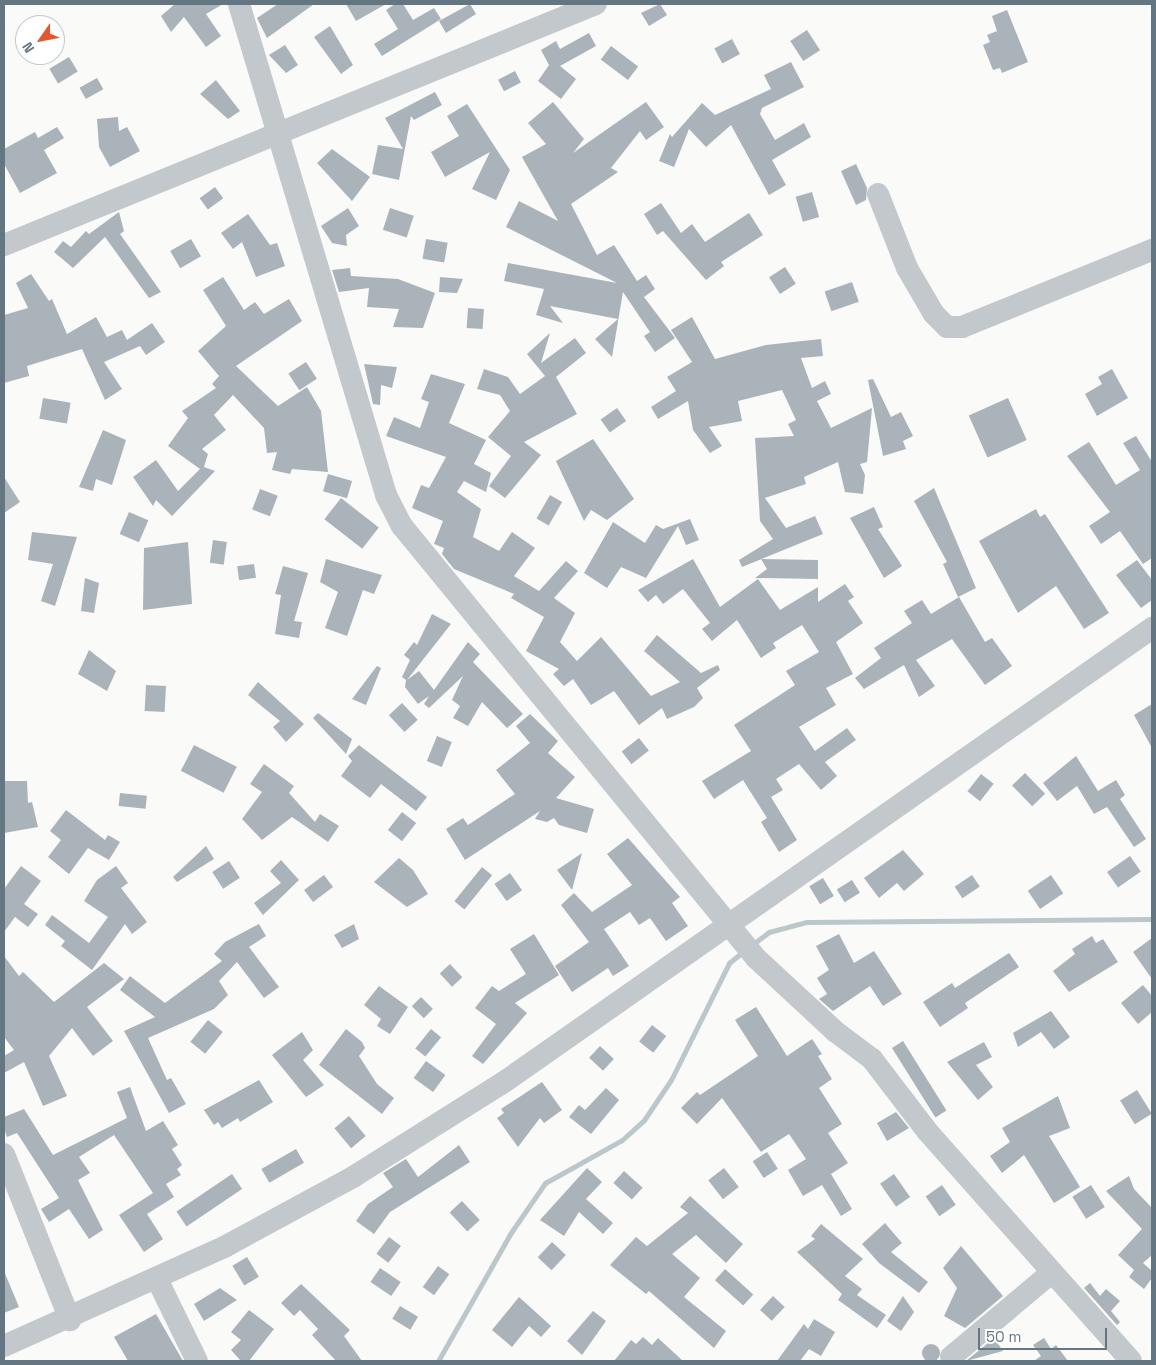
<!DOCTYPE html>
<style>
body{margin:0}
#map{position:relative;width:1156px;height:1365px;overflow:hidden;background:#fafaf8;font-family:"Space Grotesk",sans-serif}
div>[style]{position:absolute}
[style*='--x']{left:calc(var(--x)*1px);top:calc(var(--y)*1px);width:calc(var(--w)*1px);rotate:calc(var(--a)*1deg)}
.stream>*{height:5px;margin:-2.5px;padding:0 2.5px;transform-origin:2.5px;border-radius:2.5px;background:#bbc7cb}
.building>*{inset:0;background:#aab3b9;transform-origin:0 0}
.round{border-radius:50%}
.minor>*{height:22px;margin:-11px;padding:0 11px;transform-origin:11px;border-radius:11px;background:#c3c8cc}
span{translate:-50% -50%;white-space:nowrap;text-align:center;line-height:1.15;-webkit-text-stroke:5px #fff;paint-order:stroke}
.frame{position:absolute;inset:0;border:5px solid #657683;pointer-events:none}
.north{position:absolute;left:15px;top:15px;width:50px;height:50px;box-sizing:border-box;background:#fff;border:1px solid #c1c8cd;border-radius:50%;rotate:237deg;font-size:14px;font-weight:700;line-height:20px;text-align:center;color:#657683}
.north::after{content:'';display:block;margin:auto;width:18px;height:22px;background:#e4572e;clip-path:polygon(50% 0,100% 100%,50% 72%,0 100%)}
.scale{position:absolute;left:978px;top:1328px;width:129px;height:22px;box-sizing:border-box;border:2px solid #657683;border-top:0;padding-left:6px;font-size:15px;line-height:18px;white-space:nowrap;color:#657683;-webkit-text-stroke:4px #fff;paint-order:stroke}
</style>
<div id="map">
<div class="stream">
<i style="--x:753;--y:944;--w:20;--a:-37"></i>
<i style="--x:769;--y:932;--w:39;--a:-15"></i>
<i style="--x:807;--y:922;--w:345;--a:-0.5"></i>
<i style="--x:438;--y:1361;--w:146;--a:-60.4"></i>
<i style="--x:510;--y:1234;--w:62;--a:-55.5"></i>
<i style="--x:545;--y:1183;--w:88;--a:-29.2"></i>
<i style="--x:622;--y:1140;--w:30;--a:-42"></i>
<i style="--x:644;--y:1120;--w:48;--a:-56"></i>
<i style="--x:671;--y:1080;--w:131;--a:-63.6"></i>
<i style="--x:729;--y:963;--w:19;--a:-39"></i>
</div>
<div class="building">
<i style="clip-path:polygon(175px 4px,223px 4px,206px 14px,221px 36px,206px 47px,184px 17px,171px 32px,161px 16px)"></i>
<i style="clip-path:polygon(278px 4px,314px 4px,267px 38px,257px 18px)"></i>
<i style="clip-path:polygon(346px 4px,386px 4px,356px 21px)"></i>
<i style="clip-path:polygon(395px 4px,403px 4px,413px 20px,434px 8px,441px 19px,382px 56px,374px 44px,398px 29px,386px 10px)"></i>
<i style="clip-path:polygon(470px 4px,476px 14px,446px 33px,439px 21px)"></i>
<i style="clip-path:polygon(660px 4px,667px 15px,649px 26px,641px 13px)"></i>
<i style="clip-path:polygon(1007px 10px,1028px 62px,1002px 73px,1000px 68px,993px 70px,983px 45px,990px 42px,987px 35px,997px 31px,992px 16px)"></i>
<i style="clip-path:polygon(330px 26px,353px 65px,341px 74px,314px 37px)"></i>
<i style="left:807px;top:30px;width:24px;height:20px;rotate:57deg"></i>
<i style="clip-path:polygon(589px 33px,596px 46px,560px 66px,576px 79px,561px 99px,538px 81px,549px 65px,541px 50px,556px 41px,560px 49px)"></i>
<i style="left:732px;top:39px;width:17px;height:20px;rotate:62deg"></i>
<i style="clip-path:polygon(285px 45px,298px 65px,286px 73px,269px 55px)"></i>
<i style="left:611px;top:46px;width:34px;height:17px;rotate:37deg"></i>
<i style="left:69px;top:57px;width:17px;height:23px;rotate:59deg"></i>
<i style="clip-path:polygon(791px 62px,804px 87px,762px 108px,760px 114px,775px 140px,804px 123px,811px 137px,772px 160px,786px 185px,769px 195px,731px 125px,706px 147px,689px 129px,674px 167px,659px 161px,670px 134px,672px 137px,702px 103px,715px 115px,771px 89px,764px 75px)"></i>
<i style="left:515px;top:71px;width:13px;height:19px;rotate:63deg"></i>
<i style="left:97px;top:78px;width:13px;height:20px;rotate:61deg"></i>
<i style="clip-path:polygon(216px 80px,240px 111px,228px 119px,200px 94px)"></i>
<i style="clip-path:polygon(435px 92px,442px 105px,414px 120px,411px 116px,399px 180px,372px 174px,378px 145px,403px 149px,385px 118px)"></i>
<i style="clip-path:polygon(553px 102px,584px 139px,573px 153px,646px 102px,664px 127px,646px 140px,640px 131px,611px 168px,618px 172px,571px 204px,597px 255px,614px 245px,637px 281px,646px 275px,655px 289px,644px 297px,675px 338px,655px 352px,644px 336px,650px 332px,623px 292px,612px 357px,595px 339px,618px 319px,550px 306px,563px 323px,536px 315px,544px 289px,504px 281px,508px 263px,617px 283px,506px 227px,519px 201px,558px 221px,522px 157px,546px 144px,528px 123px)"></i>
<i style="clip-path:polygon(467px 104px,510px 170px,496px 200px,472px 189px,490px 152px,445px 177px,431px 152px,459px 136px,447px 116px)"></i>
<i style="clip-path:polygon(118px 117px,119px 131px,127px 127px,140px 151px,110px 167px,99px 147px,97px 119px)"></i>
<i style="clip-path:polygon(57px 127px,64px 138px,44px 150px,57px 173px,20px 193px,4px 164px,4px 149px,35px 132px,38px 138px)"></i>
<i style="clip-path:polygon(332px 149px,370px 177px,352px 201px,317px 163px)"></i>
<i style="clip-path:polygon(856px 164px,867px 188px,866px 200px,856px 205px,841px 171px)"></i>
<i style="left:215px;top:187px;width:14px;height:19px;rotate:54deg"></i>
<i style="left:812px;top:192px;width:26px;height:17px;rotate:74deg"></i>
<i style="clip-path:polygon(661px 203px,681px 233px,692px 224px,705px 242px,749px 213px,763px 235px,721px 262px,724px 266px,706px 280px,663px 231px,657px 235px,644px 214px)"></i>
<i style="clip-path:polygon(348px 208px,359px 226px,346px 235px,347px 246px,332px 243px,321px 226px)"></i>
<i style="left:390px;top:208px;width:25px;height:23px;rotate:18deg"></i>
<i style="clip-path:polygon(119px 212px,124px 231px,120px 234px,161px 292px,149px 298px,105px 237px,73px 268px,54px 252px,63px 241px,71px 247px,86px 231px,89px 234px)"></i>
<i style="clip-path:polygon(248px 214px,270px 245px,277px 243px,285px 266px,256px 277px,242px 242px,233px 249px,221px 233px)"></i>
<i style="left:191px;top:239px;width:20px;height:24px;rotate:60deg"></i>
<i style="left:426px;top:239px;width:22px;height:20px;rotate:10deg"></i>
<i style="left:785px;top:267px;width:20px;height:19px;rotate:57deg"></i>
<i style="clip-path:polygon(350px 268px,351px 276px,398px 279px,435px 293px,423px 328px,393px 327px,399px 309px,367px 307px,369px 288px,339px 292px,332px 270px)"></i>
<i style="clip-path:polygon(31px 274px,49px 301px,52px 299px,67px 334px,96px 317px,107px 337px,122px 330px,127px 340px,152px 323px,165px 342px,146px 355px,140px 346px,104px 362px,122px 389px,105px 400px,82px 349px,27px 366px,29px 376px,4px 383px,4px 315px,28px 308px,16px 283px)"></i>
<i style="clip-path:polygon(223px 277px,244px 310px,255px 302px,264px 314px,289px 299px,302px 321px,236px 366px,278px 406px,307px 387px,321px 411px,328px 472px,292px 469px,290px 474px,272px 470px,277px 452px,267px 453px,264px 428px,233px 395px,214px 415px,226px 430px,202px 449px,208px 454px,204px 467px,215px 471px,172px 516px,156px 500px,153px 506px,133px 477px,156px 460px,178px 491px,200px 469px,168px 446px,188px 418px,182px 411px,216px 388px,212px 384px,219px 376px,198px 351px,226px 326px,203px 290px)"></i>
<i style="clip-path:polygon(440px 277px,463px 279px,457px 293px,439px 292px)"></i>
<i style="left:852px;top:282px;width:21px;height:29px;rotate:71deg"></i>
<i style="left:468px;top:308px;width:16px;height:20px;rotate:4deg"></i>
<i style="clip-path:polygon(692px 317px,715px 359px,766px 345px,821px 339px,823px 356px,801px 358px,812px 388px,825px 381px,831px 394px,817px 401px,831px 428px,872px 408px,867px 462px,860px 464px,865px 475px,863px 494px,845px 492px,838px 462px,804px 477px,806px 484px,765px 498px,786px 528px,815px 516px,823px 534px,742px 567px,739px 560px,773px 539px,760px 521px,755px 438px,794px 436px,788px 424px,796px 420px,782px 390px,738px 401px,742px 421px,709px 427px,722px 446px,710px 453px,693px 430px,688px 401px,658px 419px,651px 407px,676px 391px,667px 377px,692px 362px,671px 330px)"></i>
<i style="clip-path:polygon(550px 333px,541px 363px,575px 338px,586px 353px,556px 377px,577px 414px,524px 442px,541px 455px,505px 498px,489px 486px,511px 456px,488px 437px,510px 411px,500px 395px,477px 389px,484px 369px,508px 377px,520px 394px,545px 376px,527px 354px)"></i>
<i style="left:306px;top:362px;width:20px;height:21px;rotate:57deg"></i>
<i style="clip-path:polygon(364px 364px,397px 367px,392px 388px,381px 385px,380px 405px,373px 404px)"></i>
<i style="clip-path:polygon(1112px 369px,1128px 398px,1097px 416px,1085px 394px,1102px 384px,1098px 377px)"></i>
<i style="clip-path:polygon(431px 374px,465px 384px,449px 423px,486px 440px,474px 464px,491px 473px,486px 492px,464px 481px,457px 492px,481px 509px,473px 537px,499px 551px,512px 532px,535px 548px,514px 576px,539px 591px,566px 561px,578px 571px,554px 598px,575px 613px,560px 642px,577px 661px,601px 637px,651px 696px,680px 682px,644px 651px,657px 635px,701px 673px,718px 665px,720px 670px,697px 688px,703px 698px,694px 707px,667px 719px,662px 708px,639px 725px,614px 691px,591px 705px,573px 679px,564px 686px,553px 674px,559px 669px,526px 651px,544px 617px,511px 598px,514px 594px,454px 569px,442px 554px,444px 548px,434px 544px,443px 521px,412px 508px,421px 485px,429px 488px,446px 457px,386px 436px,394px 417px,420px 428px,429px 402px,421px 399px)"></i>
<i style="clip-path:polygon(873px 379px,891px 417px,901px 412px,913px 436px,903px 441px,906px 449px,883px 456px,868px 380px)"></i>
<i style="left:43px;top:398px;width:28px;height:21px;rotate:10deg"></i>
<i style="left:1008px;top:398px;width:46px;height:43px;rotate:66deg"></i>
<i style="left:617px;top:408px;width:16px;height:20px;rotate:55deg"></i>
<i style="clip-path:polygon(103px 430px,126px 440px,112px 485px,96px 479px,93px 491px,79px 487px)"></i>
<i style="clip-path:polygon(1136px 436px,1152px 462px,1152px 558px,1143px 564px,1120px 531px,1101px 544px,1089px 526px,1110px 512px,1067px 456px,1089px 442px,1116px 485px,1140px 470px,1123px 443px)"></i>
<i style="clip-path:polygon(593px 439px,634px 499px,607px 520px,591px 510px,584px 521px,556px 461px)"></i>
<i style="left:328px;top:474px;width:25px;height:18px;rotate:16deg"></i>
<i style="clip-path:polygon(4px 477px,20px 502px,4px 513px)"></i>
<i style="clip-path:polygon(934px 488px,976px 588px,958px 597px,943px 564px,947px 562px,914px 501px)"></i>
<i style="left:260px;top:489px;width:19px;height:22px;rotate:21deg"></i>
<i style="left:550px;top:495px;width:14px;height:27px;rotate:30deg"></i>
<i style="left:341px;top:498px;width:48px;height:27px;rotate:38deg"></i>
<i style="clip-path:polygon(874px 507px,883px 527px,878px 529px,902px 566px,884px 578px,850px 518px)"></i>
<i style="clip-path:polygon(1036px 509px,1040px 517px,1045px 514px,1109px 613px,1084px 629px,1056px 586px,1018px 613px,979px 541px)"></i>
<i style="left:129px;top:512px;width:21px;height:24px;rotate:23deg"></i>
<i style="clip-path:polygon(690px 519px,699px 540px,686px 545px,678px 526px,646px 578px,621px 567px,607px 588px,584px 573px,613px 522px,645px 543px,656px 525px,663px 529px)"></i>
<i style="clip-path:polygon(32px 532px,77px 537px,55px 606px,41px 601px,53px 564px,28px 560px)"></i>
<i style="left:213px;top:540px;width:14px;height:23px;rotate:8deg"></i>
<i style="clip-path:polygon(188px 542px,192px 604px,143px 610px,144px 548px)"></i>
<i style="clip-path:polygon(326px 559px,382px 575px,374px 594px,363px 590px,347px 636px,325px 628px,338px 592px,320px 582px)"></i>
<i style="clip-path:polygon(693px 559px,720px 607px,758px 579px,780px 610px,818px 587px,818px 602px,845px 584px,854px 597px,848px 601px,863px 623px,836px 642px,853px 674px,826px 688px,836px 705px,799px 727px,815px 751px,847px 728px,856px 740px,825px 762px,837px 776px,821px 790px,799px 764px,776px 779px,783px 790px,771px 797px,797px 840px,779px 852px,761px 822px,767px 818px,743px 780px,714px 799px,702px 781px,751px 751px,734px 725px,795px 685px,786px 671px,819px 652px,802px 625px,773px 643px,776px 648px,761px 658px,737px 620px,712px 641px,702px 629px,710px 623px,683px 589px,663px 604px,656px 595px,648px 602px,638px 590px)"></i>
<i style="clip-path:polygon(761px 559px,818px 560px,818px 579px,755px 578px,767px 569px)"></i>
<i style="clip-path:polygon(1137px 560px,1152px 580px,1152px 600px,1141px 608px,1116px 575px)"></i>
<i style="left:254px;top:564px;width:14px;height:17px;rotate:82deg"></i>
<i style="clip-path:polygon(283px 566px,308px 573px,294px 621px,302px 622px,299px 638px,275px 634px,281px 595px,275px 594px)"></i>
<i style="clip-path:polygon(85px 578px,99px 583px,94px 613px,81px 611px)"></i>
<i style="clip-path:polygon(959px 597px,985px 642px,992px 638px,1012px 666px,985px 685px,952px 639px,916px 660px,935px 686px,919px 697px,904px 665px,864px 689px,855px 678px,881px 658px,874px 648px,912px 623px,904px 611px,922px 600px,931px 614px)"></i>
<i style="clip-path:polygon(432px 614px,451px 624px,407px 680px,419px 671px,434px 690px,468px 642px,480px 654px,473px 662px,523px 714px,507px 728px,482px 702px,468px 726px,453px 718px,460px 706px,452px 700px,463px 676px,429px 708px,424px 704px,429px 696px,418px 704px,405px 687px,406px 680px,402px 677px,410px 660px,404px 655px,414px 642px,417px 645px)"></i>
<i style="clip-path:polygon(89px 650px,116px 671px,107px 691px,78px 674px)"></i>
<i style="clip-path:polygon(377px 666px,381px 668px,366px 705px,352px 699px)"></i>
<i style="clip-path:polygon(258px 682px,304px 724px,286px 742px,273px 727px,280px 721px,248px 695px)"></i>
<i style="left:146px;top:685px;width:20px;height:26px;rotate:3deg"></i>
<i style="left:402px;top:703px;width:23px;height:18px;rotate:47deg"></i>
<i style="clip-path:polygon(1152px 704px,1152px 748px,1134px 715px)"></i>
<i style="clip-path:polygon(318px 713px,352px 739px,346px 754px,313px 718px)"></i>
<i style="clip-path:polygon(530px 714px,558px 741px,548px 753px,575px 777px,556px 798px,594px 809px,587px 833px,559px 825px,554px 818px,547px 822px,535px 819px,540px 811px,465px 860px,446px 829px,463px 818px,468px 825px,515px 794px,496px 770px,530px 743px,516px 726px)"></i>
<i style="left:437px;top:736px;width:16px;height:27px;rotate:22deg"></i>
<i style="left:639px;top:738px;width:16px;height:22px;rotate:52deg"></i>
<i style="left:194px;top:745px;width:48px;height:29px;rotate:27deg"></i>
<i style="clip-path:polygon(359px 745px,427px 797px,416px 811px,381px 784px,370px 798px,341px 776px,352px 761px,348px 756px)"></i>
<i style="clip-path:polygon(1076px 756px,1098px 791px,1116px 780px,1125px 795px,1120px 799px,1146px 839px,1134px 847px,1107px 807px,1094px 814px,1077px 786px,1057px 801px,1043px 783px)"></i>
<i style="clip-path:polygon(264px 764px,294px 786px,289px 793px,315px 822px,320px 814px,339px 826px,328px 842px,292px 817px,262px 840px,242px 819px,262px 792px,250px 784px)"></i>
<i style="left:1025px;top:773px;width:29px;height:18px;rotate:46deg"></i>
<i style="left:981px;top:774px;width:16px;height:22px;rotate:38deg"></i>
<i style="clip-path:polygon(4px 781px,27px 781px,28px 803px,32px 802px,38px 827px,4px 833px)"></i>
<i style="left:120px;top:793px;width:27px;height:13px;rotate:6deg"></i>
<i style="clip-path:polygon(66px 810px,105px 840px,108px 835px,120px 842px,109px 860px,88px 848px,69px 874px,48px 857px,61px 840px,50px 831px)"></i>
<i style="left:402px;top:812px;width:18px;height:23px;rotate:38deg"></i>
<i style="clip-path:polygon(628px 838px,680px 897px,672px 903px,688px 926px,666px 941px,650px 918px,639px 925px,630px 912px,604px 929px,629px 966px,613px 976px,608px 968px,572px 992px,555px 966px,589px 942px,561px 905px,574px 893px,592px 912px,632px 885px,607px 854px)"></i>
<i style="clip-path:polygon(206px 846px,214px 859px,177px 882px,173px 877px)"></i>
<i style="clip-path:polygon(903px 850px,924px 874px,904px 891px,897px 883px,879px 898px,864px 878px)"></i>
<i style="clip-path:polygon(582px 853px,572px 890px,557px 870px)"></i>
<i style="left:1130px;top:856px;width:19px;height:28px;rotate:55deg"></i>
<i style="clip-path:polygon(399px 858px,413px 870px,428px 894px,407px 907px,374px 882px)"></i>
<i style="clip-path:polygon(281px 860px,299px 880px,263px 915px,254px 903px,281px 883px,270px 871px)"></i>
<i style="left:229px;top:861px;width:20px;height:20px;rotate:57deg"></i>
<i style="clip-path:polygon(21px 866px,41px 881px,24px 904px,38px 914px,28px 927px,15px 917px,4px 932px,4px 889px)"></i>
<i style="clip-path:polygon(116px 866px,128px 883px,121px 888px,147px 922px,132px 934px,125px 924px,92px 970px,61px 946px,65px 941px,45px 925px,52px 915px,89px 943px,108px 917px,84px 901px,97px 880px)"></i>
<i style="left:482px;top:867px;width:13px;height:44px;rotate:39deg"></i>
<i style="left:510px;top:873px;width:21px;height:19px;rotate:55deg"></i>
<i style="left:324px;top:875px;width:15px;height:25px;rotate:53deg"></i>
<i style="left:972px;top:875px;width:14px;height:21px;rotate:56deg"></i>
<i style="left:1051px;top:875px;width:22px;height:28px;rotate:56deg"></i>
<i style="left:823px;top:878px;width:21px;height:16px;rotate:59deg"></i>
<i style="left:852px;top:880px;width:15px;height:18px;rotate:58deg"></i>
<i style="clip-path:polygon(259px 924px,266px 936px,249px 947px,279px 987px,264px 998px,237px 962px,219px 981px,228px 995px,214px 1009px,148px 1038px,167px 1080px,171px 1078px,186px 1104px,169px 1113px,124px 1031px,155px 1017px,120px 990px,130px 976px,165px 1003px,222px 961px,214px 954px,225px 942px)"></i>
<i style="clip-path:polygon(354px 924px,359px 939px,342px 948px,334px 935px)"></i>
<i style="clip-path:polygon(534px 934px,559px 975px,515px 1003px,527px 1013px,483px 1064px,472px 1056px,496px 1024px,475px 1008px,492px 986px,499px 991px,526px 974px,510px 949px)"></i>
<i style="clip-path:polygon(839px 934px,854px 963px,874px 951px,902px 994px,883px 1006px,870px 986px,833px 1011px,819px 999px,827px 994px,817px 978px,829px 970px,816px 946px)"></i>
<i style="clip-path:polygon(1092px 936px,1096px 943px,1103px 939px,1118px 962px,1069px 992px,1053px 971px,1075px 954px,1072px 949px)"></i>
<i style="clip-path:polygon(1152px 938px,1152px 979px,1133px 952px)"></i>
<i style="clip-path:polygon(1009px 953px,1019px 967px,965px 1003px,968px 1008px,940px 1027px,923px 1002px,952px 983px,955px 988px)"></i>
<i style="clip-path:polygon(4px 956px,19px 976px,23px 972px,54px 1002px,104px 963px,124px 979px,87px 1007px,113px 1041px,93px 1056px,72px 1028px,49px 1056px,67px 1096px,43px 1106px,24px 1062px,4px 1073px,4px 1056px,14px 1050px,4px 1037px)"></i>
<i style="left:450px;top:964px;width:18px;height:14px;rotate:47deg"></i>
<i style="clip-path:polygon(1143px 985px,1152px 996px,1152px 1012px,1138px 1024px,1121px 1003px)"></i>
<i style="clip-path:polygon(379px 986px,408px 1007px,390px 1034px,377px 1026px,381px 1019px,364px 1005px)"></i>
<i style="left:421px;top:997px;width:17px;height:13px;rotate:45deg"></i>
<i style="clip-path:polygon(756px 1007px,787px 1056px,812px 1039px,822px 1054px,818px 1056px,832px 1079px,819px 1088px,842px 1124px,828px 1133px,848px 1163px,831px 1174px,852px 1209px,841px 1216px,822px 1185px,803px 1196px,788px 1170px,806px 1159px,789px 1134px,761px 1152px,722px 1098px,697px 1124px,681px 1108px,697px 1092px,700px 1095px,758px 1056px,735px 1020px)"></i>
<i style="clip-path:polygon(1051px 1011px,1070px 1037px,1054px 1049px,1041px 1032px,1018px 1047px,1013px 1033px)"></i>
<i style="left:208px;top:1020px;width:19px;height:28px;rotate:39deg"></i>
<i style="left:652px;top:1025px;width:18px;height:21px;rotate:38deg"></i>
<i style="clip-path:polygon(346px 1029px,362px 1042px,365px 1048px,359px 1056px,377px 1084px,394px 1098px,382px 1114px,319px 1065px)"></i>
<i style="left:431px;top:1029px;width:13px;height:25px;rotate:39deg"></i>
<i style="clip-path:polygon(302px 1032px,313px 1050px,303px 1060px,324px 1085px,306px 1097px,272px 1055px)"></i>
<i style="left:903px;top:1041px;width:82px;height:13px;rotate:58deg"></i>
<i style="clip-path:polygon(984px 1042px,992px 1057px,976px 1065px,993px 1087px,978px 1100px,947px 1062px)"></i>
<i style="left:600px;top:1046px;width:19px;height:16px;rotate:43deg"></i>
<i style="left:426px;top:1061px;width:24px;height:21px;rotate:36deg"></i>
<i style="clip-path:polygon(259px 1080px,273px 1102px,240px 1122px,238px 1118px,222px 1128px,218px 1122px,214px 1125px,204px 1110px)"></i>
<i style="clip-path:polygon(542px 1082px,562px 1110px,544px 1123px,540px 1118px,518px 1147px,497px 1118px,504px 1113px,501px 1109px)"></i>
<i style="clip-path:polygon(130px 1087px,146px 1131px,163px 1121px,178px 1145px,172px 1149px,182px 1165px,177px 1169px,181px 1175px,166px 1184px,174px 1197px,147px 1214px,163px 1239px,144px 1252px,119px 1215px,153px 1193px,114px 1135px,79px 1157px,90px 1173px,78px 1180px,103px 1230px,89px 1239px,69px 1209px,49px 1222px,41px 1209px,59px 1198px,17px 1133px,7px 1137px,4px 1128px,4px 1117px,24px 1109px,53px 1155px,127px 1118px,117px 1092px)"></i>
<i style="clip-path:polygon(606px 1088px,619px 1100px,591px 1134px,569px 1117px,579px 1105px,585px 1110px)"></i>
<i style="left:1137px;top:1090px;width:28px;height:20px;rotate:58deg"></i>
<i style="clip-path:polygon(1058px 1096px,1070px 1128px,1049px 1136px,1080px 1187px,1054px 1203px,1024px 1155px,1002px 1173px,990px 1156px,1010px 1142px,1002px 1128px)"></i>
<i style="clip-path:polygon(896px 1112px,909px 1128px,887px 1141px,877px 1123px)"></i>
<i style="left:349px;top:1116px;width:26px;height:19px;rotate:50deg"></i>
<i style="clip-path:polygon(459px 1145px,470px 1162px,390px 1212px,374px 1234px,356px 1221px,368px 1204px,393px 1187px,383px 1173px,406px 1159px,418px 1177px)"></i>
<i style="left:296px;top:1149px;width:16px;height:40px;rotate:60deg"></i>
<i style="left:767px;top:1152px;width:20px;height:17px;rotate:57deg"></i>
<i style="clip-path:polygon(587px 1168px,602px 1182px,586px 1199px,613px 1223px,603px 1234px,579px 1212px,564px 1236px,540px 1220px)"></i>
<i style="left:724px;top:1168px;width:24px;height:20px;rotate:52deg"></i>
<i style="left:624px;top:1171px;width:25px;height:16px;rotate:42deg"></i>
<i style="left:232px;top:1174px;width:18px;height:67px;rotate:56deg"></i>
<i style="left:894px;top:1174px;width:28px;height:17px;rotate:55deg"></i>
<i style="clip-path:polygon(1129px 1176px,1134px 1189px,1152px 1208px,1152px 1255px,1143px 1263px,1152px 1271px,1152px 1278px,1144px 1289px,1129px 1277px,1134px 1270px,1118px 1255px,1142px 1229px,1106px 1191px)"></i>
<i style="left:942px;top:1185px;width:24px;height:20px;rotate:55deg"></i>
<i style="left:1091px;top:1185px;width:26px;height:22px;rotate:58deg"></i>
<i style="clip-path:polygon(690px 1196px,743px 1244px,726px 1263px,696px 1235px,672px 1254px,700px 1278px,684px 1297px,726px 1331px,714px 1348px,649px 1291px,646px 1294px,610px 1265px,636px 1237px,647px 1246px,688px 1213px,680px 1207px)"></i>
<i style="left:462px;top:1201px;width:26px;height:17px;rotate:47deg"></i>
<i style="clip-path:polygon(885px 1223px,902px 1243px,891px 1252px,928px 1282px,919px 1293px,879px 1263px,862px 1244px)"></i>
<i style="clip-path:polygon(821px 1224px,863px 1259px,845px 1276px,862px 1289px,857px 1295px,886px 1315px,877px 1328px,838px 1300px,842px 1294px,797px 1252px,815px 1239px,811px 1236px)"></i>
<i style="left:389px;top:1237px;width:15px;height:21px;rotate:37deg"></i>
<i style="left:552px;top:1242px;width:19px;height:21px;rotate:43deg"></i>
<i style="clip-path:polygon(961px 1246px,1003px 1296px,965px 1328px,944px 1316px,957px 1288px,943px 1268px)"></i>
<i style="left:247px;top:1257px;width:23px;height:17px;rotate:59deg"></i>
<i style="left:438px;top:1266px;width:14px;height:26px;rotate:36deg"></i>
<i style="left:380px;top:1268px;width:25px;height:17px;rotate:34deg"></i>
<i style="left:725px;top:1269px;width:38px;height:15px;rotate:42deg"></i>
<i style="clip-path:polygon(4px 1271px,19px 1307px,4px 1313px)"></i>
<i style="clip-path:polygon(1090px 1283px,1100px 1296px,1106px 1289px,1120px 1301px,1111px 1311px,1120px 1322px,1117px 1325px,1084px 1288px)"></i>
<i style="clip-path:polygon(301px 1284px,350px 1330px,344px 1336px,362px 1361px,336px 1361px,312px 1335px,318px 1329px,300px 1310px,294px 1316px,281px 1303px)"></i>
<i style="clip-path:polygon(220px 1288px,237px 1300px,204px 1321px,194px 1304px)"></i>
<i style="left:773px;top:1296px;width:16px;height:19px;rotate:43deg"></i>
<i style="clip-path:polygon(903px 1296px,914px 1312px,901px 1331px,887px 1321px)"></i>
<i style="clip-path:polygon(519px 1297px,551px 1326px,541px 1337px,529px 1326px,512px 1347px,492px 1330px)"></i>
<i style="left:400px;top:1306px;width:21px;height:15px;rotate:31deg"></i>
<i style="clip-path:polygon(249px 1310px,274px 1329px,249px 1361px,241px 1361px,231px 1350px,241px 1340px,231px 1332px)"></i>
<i style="clip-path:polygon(593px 1311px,606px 1321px,582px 1355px,567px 1341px)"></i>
<i style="clip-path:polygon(156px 1314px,183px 1361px,128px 1361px,114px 1337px)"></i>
<i style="clip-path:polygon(814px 1319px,835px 1332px,821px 1356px,809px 1349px,800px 1361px,777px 1361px,804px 1324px,808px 1329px)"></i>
<i style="clip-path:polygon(643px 1337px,652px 1345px,658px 1338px,683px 1361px,614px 1361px,631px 1340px,636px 1344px)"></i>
<i style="clip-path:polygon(994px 1338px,1003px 1351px,966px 1361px)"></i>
<i style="clip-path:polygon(1044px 1338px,1051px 1349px,1056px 1345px,1068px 1361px,1034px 1361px,1041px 1356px,1033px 1345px)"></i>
<i class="round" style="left:922px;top:1344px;width:18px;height:18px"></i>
</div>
<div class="minor">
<i style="--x:239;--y:4;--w:513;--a:73.33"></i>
<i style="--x:386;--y:495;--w:35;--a:63"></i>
<i style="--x:402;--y:526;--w:559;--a:50.67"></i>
<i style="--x:756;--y:958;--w:109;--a:42.8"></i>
<i style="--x:836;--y:1032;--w:45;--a:36.9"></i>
<i style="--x:872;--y:1059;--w:91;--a:52.6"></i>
<i style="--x:927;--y:1131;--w:307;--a:48.4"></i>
<i style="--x:878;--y:194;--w:79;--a:68.6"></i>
<i style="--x:907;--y:268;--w:53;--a:59.6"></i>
<i style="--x:934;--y:314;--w:18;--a:45"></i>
<i style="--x:947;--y:327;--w:15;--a:0"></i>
<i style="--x:962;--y:327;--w:205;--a:-22.1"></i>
<i style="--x:4;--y:245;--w:639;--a:-22.15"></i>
<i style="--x:4;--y:1154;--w:179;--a:68.3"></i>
<i style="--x:157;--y:1279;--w:91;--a:64"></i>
<i style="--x:4;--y:1346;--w:243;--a:-24.2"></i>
<i style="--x:226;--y:1246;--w:145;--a:-28.5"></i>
<i style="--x:353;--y:1177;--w:182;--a:-32.2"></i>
<i style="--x:507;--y:1080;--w:788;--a:-35.02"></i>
<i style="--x:951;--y:1357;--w:129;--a:-40"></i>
</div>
<div class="frame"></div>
<div class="north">N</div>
<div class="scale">50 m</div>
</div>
